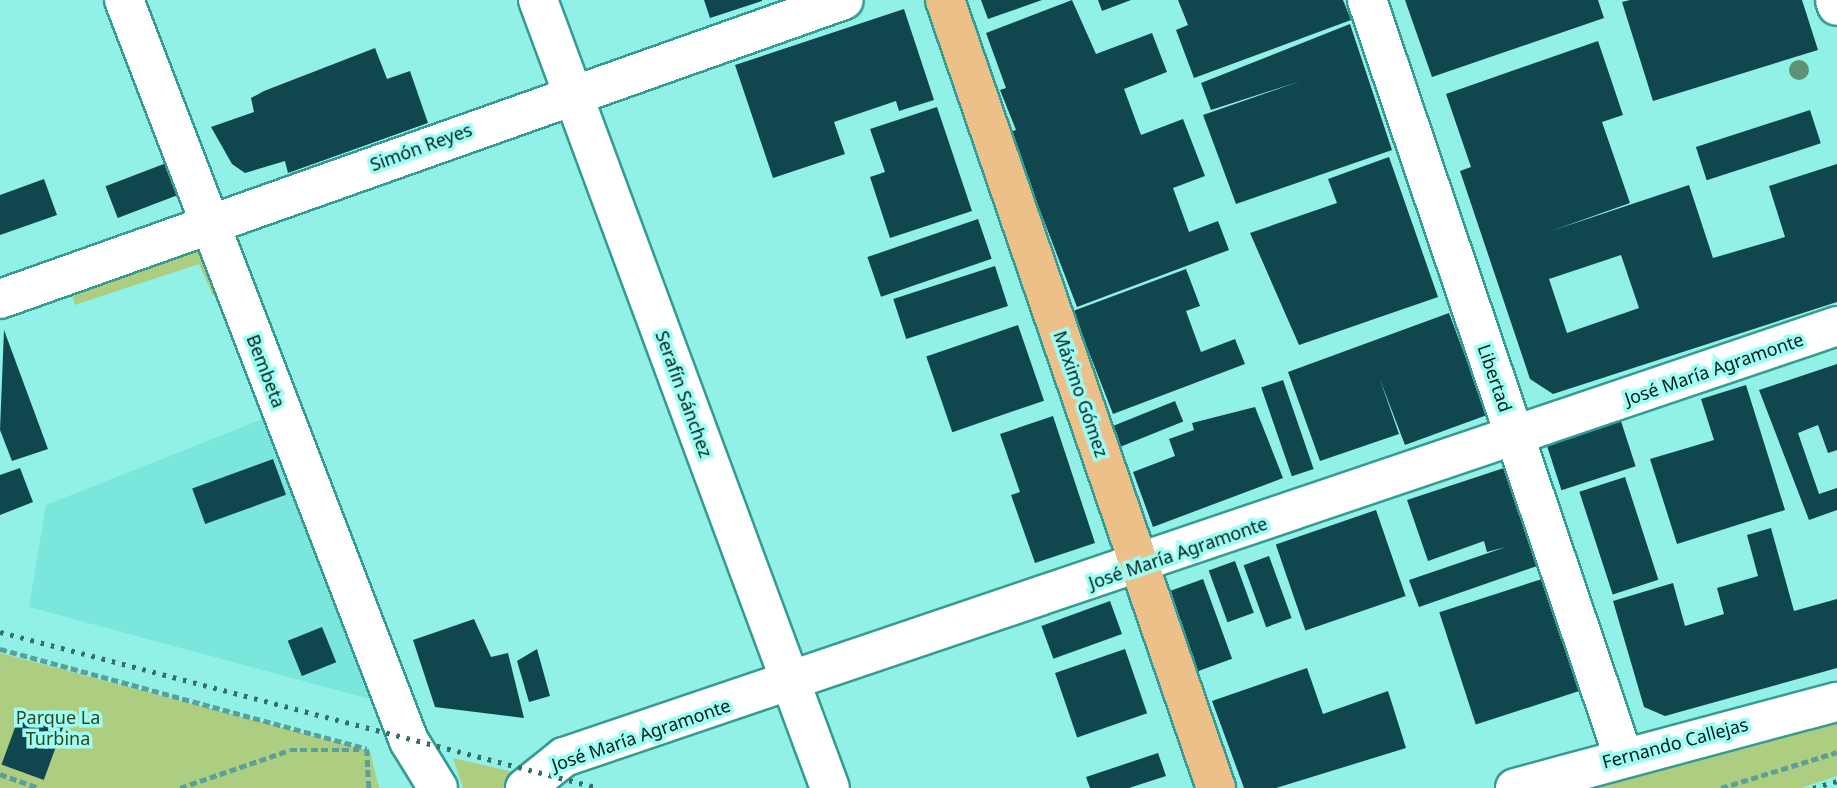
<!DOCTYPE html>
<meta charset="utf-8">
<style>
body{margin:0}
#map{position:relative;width:1837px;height:788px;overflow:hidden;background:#91f1e7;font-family:"Noto Sans",sans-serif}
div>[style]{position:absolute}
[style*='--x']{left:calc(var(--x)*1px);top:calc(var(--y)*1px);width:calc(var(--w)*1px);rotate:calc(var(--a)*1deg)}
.built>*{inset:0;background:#7ae6dc}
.green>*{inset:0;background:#adce81}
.building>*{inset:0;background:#10464d;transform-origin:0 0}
.path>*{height:4.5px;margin-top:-2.25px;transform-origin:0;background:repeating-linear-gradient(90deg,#5aa099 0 7px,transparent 0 10.5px)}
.roads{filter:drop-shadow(2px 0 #369b92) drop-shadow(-2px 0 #369b92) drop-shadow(0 2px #369b92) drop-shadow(0 -2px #369b92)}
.minor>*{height:38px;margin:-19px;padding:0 19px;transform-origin:19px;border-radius:19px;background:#fff}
.major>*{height:38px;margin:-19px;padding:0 19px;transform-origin:19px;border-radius:19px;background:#edc089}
.rail>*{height:5px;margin-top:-2.5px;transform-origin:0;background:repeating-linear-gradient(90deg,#386e69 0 3.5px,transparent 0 10.5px)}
.trees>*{width:20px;height:20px;margin:-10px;border-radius:50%;background:#5e9277}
span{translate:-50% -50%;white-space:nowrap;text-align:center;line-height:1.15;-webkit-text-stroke:7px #9efef4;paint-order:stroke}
.street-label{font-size:18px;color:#001c19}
.park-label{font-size:18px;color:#34441b}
</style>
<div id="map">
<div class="built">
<i style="clip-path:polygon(262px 419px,373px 700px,29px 607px,46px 505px)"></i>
</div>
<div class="green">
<i style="clip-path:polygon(203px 243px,229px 290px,213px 296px,199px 264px,75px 305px,69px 284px)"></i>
<i style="clip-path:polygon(0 653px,370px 751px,379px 788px,0 788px)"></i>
<i style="clip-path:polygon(1837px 723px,1837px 776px,1801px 788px,1596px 788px)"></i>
<i style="clip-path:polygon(453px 758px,513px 772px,503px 788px,463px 788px)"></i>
</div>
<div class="building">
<i style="clip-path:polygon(704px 0,762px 0,762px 1px,710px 18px)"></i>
<i style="clip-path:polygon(981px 0,1042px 0,988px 19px)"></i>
<i style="clip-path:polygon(1072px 0,1096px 54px,1152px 33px,1167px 72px,1124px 89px,1141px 135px,1183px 119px,1205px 176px,1173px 188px,1189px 232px,1218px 221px,1229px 250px,1077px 307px,1010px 132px,1016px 130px,1000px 90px,1006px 88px,986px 33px)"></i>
<i style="clip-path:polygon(1098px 0,1131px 0,1102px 11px)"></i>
<i style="clip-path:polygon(1178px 0,1343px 0,1351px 20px,1194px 78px,1176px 30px,1188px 25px)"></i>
<i style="clip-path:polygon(1405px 0,1598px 0,1604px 18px,1432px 77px)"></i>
<i style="clip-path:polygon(1630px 0,1802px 0,1818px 50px,1653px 101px,1622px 2px)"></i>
<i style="clip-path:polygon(904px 9px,934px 100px,899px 111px,896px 101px,834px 122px,845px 154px,773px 178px,735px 65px)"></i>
<i style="clip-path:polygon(1350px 24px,1392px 150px,1236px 204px,1203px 115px,1301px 81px,1211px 110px,1201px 83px)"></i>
<i style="clip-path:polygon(evenodd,1598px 41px,1623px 115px,1602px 122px,1630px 203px,1551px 231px,1689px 185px,1713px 258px,1785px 237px,1769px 186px,1837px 164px,1837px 302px,1553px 394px,1530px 379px,1460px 171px,1471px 167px,1446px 94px,1598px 41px,1621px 255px,1639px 308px,1567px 333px,1549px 279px,1621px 255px)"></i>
<i style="clip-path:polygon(375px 48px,387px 79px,410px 71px,428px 123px,288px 173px,285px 161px,245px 173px,232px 164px,211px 127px,254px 112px,251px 98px,264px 91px)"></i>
<i style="clip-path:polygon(937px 107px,972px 211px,890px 238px,870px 177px,885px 172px,870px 129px)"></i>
<i style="left:1810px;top:110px;width:35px;height:120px;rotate:72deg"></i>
<i style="clip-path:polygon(1389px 157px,1438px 297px,1299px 345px,1250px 233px,1337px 203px,1328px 179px)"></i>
<i style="left:169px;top:162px;width:34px;height:68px;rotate:69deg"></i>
<i style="clip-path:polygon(44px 179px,57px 215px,0 235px,0 195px)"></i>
<i style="left:978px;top:219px;width:42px;height:117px;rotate:71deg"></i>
<i style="left:995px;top:266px;width:42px;height:107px;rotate:72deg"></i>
<i style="clip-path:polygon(1186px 269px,1200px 306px,1186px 311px,1201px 352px,1235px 339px,1245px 364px,1113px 414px,1073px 311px)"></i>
<i style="clip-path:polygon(1449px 313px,1487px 415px,1405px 445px,1379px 377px,1399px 434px,1320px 461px,1288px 372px)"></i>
<i style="left:1018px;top:325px;width:80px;height:97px;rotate:71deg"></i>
<i style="clip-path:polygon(4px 330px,48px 449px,12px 461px,0 430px)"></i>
<i style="clip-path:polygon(1837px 364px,1837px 450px,1828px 453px,1818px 425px,1798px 433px,1819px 494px,1837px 488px,1837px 510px,1809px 520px,1759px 390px)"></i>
<i style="left:1283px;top:380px;width:94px;height:23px;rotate:71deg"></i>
<i style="clip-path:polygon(1746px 385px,1785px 510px,1677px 544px,1650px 459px,1714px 440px,1701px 399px)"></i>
<i style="left:1175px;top:401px;width:22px;height:73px;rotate:68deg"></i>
<i style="clip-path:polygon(1255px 407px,1283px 478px,1153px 527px,1133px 472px,1175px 456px,1169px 439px,1194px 430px,1192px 423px)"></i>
<i style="left:1618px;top:412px;width:57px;height:78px;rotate:72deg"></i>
<i style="clip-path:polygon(1053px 416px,1095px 543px,1035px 563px,1011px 495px,1020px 492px,1000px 434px)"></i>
<i style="left:273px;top:459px;width:38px;height:86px;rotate:70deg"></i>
<i style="clip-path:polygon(1507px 467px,1540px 565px,1419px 607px,1409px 580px,1506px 547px,1487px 552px,1484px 541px,1428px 561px,1407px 500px)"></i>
<i style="clip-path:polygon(20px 468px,33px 502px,0 515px,0 475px)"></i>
<i style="left:1625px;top:477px;width:108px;height:48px;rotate:72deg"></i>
<i style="left:1376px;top:510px;width:91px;height:106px;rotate:71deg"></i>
<i style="clip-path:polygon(1771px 528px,1794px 611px,1837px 599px,1837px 668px,1665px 716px,1644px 707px,1613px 601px,1673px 583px,1685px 626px,1724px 614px,1717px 588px,1758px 576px,1747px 535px)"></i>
<i style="left:1269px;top:556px;width:66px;height:27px;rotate:70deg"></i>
<i style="left:1235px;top:561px;width:55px;height:28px;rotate:70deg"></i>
<i style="left:1203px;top:579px;width:85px;height:38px;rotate:70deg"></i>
<i style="left:1542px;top:579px;width:118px;height:108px;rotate:72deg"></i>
<i style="left:1110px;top:601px;width:35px;height:73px;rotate:70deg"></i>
<i style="clip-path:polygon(474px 619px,491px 657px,508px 653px,524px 718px,435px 707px,413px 640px)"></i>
<i style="left:322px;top:627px;width:38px;height:37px;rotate:68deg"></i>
<i style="clip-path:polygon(537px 649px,550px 696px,529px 702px,517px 661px)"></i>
<i style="left:1125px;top:649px;width:68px;height:74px;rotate:71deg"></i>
<i style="clip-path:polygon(1307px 668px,1323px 714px,1388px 691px,1406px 748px,1276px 788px,1244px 788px,1212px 701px)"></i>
<i style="left:21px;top:711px;width:45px;height:57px;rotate:20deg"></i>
<i style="clip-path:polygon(1158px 753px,1166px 776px,1129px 788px,1090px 788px,1086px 777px)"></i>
</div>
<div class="path">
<i style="--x:0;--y:649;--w:380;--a:15.2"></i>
<i style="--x:367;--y:749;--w:39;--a:87"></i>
<i style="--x:0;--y:774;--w:41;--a:19.7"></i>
<i style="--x:180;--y:788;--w:116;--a:-19.1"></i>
<i style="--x:290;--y:750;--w:69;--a:0"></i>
<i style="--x:1721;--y:788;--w:121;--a:-17.2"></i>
</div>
<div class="roads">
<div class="minor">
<i style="--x:124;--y:0;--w:794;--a:68.96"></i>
<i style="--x:409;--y:741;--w:55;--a:58.3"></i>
<i style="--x:538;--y:0;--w:840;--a:69.67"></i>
<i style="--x:1367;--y:0;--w:798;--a:71.29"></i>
<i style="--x:1835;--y:0;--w:6;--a:72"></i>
<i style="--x:0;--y:299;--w:895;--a:-19.51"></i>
<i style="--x:525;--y:788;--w:50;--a:-38.5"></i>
<i style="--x:564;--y:757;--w:1344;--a:-18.7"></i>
<i style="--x:1515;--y:788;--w:333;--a:-15"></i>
</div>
<div class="major">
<i style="--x:945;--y:0;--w:833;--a:71.02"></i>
</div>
</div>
<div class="rail">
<i style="--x:0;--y:632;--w:619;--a:14.6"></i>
<i style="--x:1813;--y:788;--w:25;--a:-16"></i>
</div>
<div class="trees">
<i style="left:1799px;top:70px"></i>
</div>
<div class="street-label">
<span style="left:421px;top:147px;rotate:-20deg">Simón Reyes</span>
<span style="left:1714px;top:369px;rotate:-19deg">José María Agramonte</span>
<span style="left:266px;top:371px;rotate:69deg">Bembeta</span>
<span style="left:1495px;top:378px;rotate:71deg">Libertad</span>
<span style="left:684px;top:394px;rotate:70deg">Serafín Sánchez</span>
<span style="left:1081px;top:394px;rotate:71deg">Máximo Gómez</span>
<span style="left:1178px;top:553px;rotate:-19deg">José María Agramonte</span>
<span style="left:641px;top:735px;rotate:-19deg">José María Agramonte</span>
<span style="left:1675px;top:743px;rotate:-15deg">Fernando Callejas</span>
</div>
<div class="park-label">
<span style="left:58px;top:728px">Parque La<br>Turbina</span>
</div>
</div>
